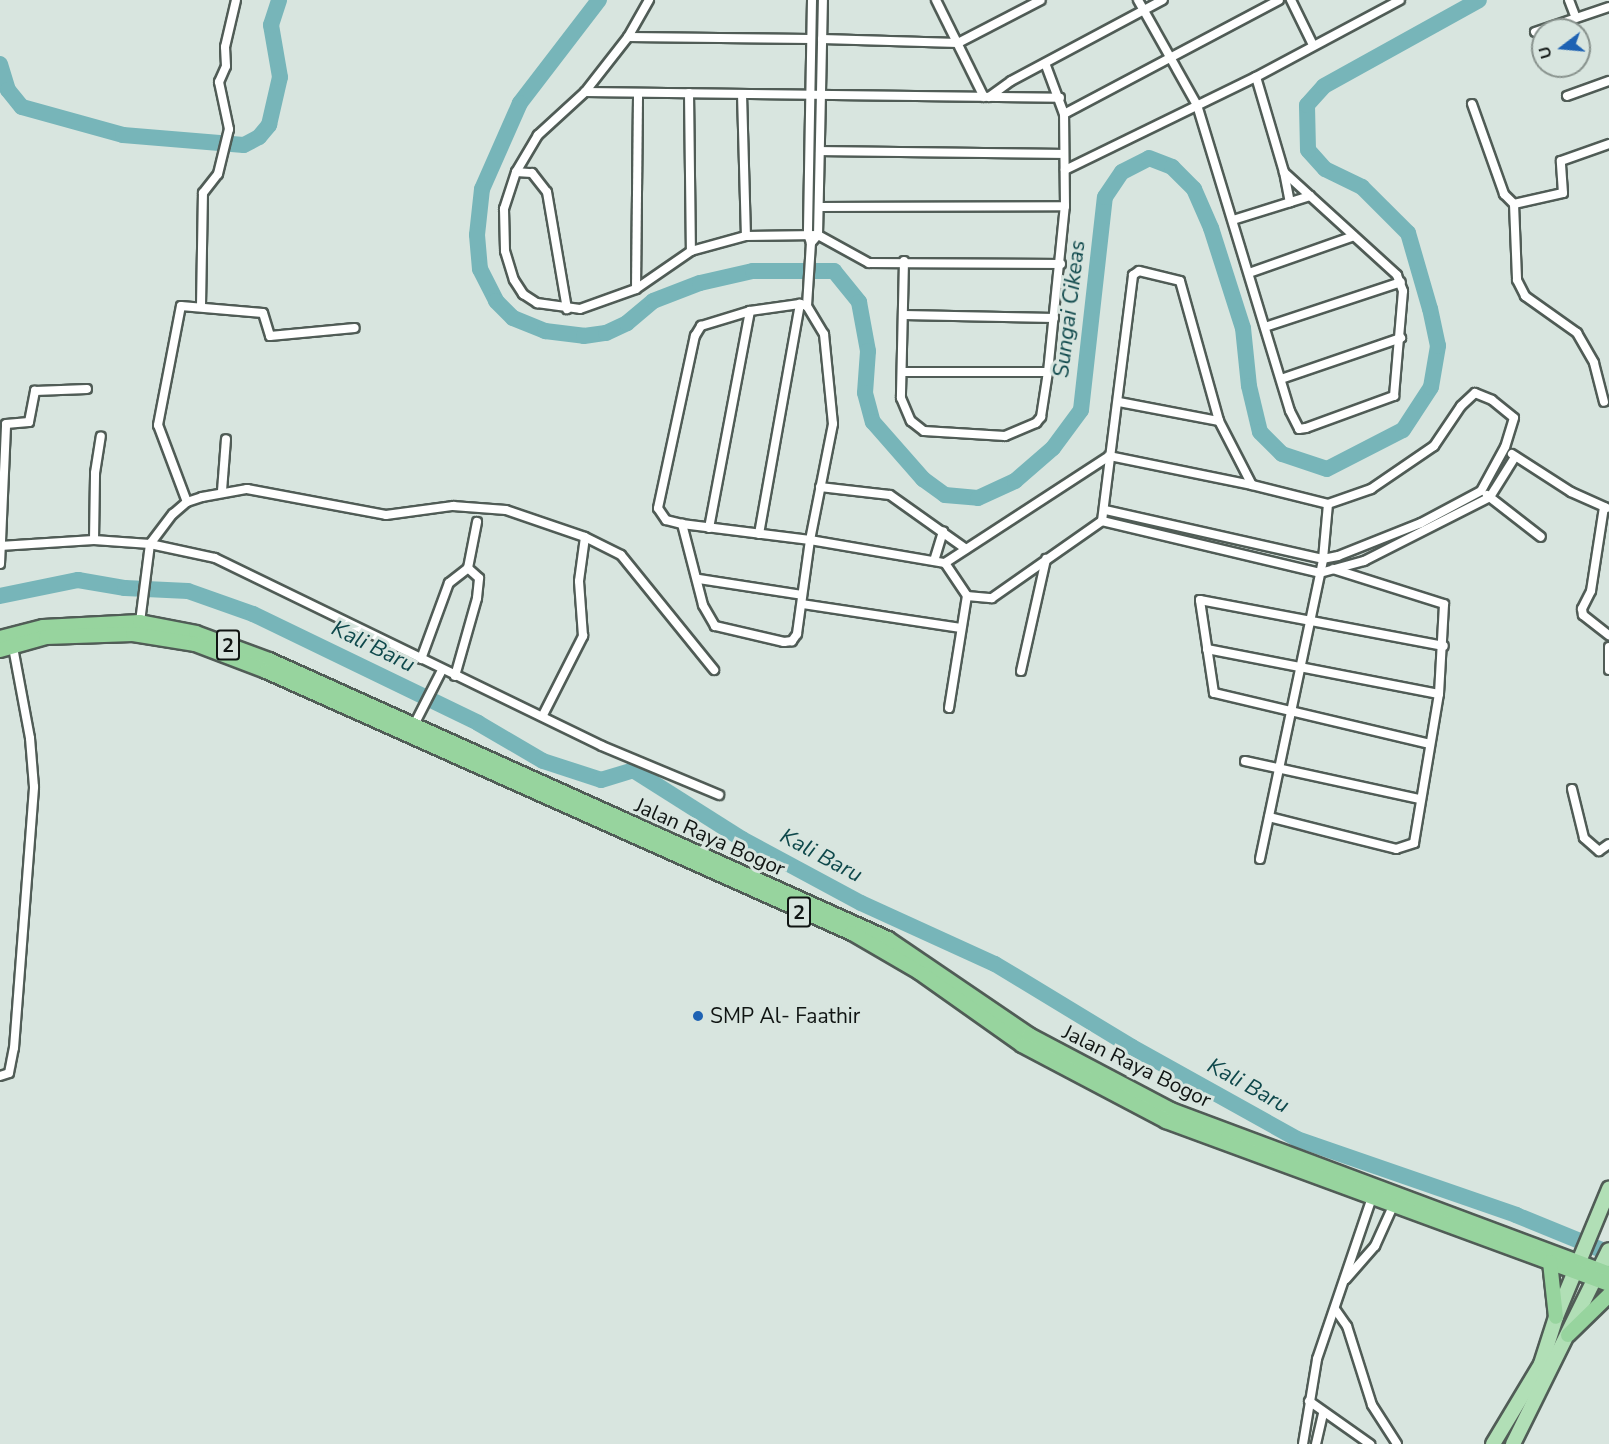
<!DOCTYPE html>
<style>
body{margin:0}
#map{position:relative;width:1609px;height:1444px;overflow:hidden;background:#d8e5df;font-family:"Nunito Sans",sans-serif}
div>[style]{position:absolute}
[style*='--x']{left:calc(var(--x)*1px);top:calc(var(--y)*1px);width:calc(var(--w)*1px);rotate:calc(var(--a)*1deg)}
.river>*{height:16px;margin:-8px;padding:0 8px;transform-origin:8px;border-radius:8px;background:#77b5b9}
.roads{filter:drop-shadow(2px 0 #505c56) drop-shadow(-2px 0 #505c56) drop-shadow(0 2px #505c56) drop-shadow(0 -2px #505c56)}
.minor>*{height:8px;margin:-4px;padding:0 4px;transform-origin:4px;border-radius:4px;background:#fff}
.primary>*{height:14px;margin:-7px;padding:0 7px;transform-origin:7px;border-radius:7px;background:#b1dfb6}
.trunk>*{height:14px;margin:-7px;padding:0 7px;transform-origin:7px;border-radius:7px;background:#97d49e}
.dots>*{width:16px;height:16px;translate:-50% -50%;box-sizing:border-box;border:3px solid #d8e5df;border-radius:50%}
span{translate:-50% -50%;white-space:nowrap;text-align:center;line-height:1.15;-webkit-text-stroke:6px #d8e5df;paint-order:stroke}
.shield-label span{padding:2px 4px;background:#d8e5df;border:2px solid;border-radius:4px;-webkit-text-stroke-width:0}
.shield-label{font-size:20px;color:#101513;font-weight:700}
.street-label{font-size:21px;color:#101513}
.poi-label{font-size:21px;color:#101513}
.left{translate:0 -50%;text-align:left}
.water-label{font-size:22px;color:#0e484b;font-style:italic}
.north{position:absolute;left:1531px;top:18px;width:60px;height:60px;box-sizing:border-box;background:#d8e5df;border:2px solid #88928d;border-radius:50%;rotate:254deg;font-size:16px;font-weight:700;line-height:24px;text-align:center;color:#101513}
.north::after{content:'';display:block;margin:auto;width:21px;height:27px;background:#1e62b3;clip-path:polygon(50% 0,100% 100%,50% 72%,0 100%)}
</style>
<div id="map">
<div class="river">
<i style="--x:599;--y:0;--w:130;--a:127.5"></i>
<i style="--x:520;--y:103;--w:94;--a:113.8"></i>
<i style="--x:482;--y:189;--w:46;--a:96.2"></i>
<i style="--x:477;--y:235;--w:34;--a:85"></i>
<i style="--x:480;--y:269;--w:36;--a:63"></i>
<i style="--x:496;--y:301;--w:24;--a:45"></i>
<i style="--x:513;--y:318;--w:35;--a:22"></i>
<i style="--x:545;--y:331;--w:39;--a:7"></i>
<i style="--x:584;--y:336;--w:22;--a:-8"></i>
<i style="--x:606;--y:333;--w:23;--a:-25"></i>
<i style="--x:627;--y:323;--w:34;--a:-40"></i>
<i style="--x:653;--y:301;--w:50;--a:-21"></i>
<i style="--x:700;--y:283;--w:54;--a:-12.8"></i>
<i style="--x:753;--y:271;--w:81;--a:0"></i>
<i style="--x:834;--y:271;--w:40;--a:51"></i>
<i style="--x:859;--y:302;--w:50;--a:79.6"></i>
<i style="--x:868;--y:351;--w:42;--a:94.1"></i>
<i style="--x:865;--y:393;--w:30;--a:75"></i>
<i style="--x:873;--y:422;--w:76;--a:48.7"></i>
<i style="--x:923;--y:479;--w:27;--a:36"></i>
<i style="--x:945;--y:495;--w:33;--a:5"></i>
<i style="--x:978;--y:498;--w:41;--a:-24.7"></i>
<i style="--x:1015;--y:481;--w:50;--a:-41"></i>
<i style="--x:1053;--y:448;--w:47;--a:-53.6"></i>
<i style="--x:1081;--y:410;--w:214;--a:-83.6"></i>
<i style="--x:1105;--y:197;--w:30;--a:-56"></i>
<i style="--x:1122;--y:172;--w:30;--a:-27"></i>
<i style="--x:1149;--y:158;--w:25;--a:21"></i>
<i style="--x:1172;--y:167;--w:31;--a:45"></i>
<i style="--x:1194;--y:189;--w:43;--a:66.4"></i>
<i style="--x:1211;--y:228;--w:105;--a:72.3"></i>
<i style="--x:1243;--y:328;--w:58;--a:84.1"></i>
<i style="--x:1249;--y:386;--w:47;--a:76.6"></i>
<i style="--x:1260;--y:432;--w:31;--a:45"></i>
<i style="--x:1282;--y:454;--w:47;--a:18.4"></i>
<i style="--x:1327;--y:469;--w:85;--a:-27.2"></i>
<i style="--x:1403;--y:430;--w:51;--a:-56.9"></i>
<i style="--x:1431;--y:387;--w:42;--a:-80.3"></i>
<i style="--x:1438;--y:346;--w:38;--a:-102"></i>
<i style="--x:1430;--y:309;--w:79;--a:-106.1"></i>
<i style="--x:1408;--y:233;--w:65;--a:-135"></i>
<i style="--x:1362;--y:187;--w:41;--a:-154.1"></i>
<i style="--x:1325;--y:169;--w:25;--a:-132"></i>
<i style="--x:1308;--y:150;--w:45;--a:-91.3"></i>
<i style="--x:1307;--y:105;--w:25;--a:-48"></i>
<i style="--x:1324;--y:86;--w:177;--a:-29"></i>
<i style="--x:0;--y:64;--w:27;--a:73"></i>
<i style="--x:8;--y:90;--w:22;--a:51"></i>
<i style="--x:22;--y:107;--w:105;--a:15.5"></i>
<i style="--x:123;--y:135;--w:121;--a:4.7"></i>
<i style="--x:244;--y:145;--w:17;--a:-28"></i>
<i style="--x:259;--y:137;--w:16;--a:-50"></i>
<i style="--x:269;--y:125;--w:49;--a:-77.1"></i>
<i style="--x:280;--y:77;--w:53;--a:-99.8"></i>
<i style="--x:271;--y:25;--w:26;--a:-72"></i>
<i style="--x:0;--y:596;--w:80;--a:-11.6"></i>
<i style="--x:78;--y:580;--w:48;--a:9.7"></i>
<i style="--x:125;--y:588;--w:63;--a:2.7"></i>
<i style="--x:188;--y:591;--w:69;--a:19.5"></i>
<i style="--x:253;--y:614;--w:250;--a:25.8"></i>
<i style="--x:478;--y:723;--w:75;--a:30.3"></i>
<i style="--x:543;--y:761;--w:61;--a:18.1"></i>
<i style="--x:601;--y:780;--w:34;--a:-17"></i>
<i style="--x:633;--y:770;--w:129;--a:32.3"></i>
<i style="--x:742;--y:839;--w:135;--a:28.3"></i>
<i style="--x:861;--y:903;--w:147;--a:24.5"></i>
<i style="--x:995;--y:964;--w:160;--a:31.2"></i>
<i style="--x:1132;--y:1047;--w:189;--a:29.1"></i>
<i style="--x:1297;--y:1139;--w:232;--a:19.1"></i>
<i style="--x:1516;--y:1215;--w:100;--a:22.2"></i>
</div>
<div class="roads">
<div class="minor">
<i style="--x:649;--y:0;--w:43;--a:119.6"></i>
<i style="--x:628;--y:37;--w:70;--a:128"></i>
<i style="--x:585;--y:92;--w:64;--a:137.5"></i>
<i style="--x:538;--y:135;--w:43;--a:120.7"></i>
<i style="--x:516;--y:172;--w:39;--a:108"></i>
<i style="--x:504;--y:209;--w:42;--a:88.6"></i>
<i style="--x:505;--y:251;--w:30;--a:73"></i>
<i style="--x:514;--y:280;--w:17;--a:57"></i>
<i style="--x:523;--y:294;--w:17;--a:33"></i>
<i style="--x:537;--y:303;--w:43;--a:7.9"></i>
<i style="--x:580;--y:309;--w:59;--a:-19.7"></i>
<i style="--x:636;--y:289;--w:67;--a:-34.6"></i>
<i style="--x:691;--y:251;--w:57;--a:-15.3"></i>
<i style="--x:746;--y:236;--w:72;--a:-0.8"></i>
<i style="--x:818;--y:235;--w:58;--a:28.8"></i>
<i style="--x:869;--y:263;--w:192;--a:0.3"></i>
<i style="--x:812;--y:0;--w:234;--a:91"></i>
<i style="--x:808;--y:234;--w:9;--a:72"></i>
<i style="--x:811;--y:243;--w:11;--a:-49"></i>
<i style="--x:818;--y:235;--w:235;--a:-88.8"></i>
<i style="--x:936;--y:0;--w:108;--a:63.7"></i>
<i style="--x:1138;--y:0;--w:120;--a:60.7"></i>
<i style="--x:1197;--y:105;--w:320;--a:73.1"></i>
<i style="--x:1290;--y:411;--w:20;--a:63"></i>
<i style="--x:1299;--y:429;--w:7;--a:-8"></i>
<i style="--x:1306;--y:428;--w:94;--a:-20"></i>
<i style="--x:1394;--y:396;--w:105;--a:-85.1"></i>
<i style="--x:1403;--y:291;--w:17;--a:-111"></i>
<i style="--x:1397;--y:275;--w:153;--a:-137.7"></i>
<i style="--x:1284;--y:172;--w:99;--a:-106.4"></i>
<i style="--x:1291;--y:0;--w:50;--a:63.9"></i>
<i style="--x:1569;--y:0;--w:17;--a:69"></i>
<i style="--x:1535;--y:32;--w:78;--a:-18.7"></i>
<i style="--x:628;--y:37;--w:183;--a:0.6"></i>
<i style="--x:822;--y:39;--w:136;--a:1.7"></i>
<i style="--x:958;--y:43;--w:93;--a:-27.4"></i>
<i style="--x:585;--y:92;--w:475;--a:0.7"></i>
<i style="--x:689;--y:93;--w:158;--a:89.3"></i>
<i style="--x:742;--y:94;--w:142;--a:88.4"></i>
<i style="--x:1567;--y:96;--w:45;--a:-19.7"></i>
<i style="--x:989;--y:97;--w:27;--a:-36"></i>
<i style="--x:1011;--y:81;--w:172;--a:-28.1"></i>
<i style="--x:1472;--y:104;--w:96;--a:70.4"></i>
<i style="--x:1504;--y:194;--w:14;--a:45"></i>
<i style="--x:1514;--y:204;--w:76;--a:87.7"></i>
<i style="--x:1517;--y:280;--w:18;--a:63"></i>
<i style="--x:1525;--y:296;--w:64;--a:35.4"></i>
<i style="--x:1577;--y:333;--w:34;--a:60"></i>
<i style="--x:1594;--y:363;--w:40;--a:75.6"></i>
<i style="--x:1064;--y:114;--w:243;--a:-27.9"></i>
<i style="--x:820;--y:151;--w:244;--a:0.7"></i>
<i style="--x:1065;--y:170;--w:212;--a:-26"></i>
<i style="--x:1256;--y:77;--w:163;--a:-28.1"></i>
<i style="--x:516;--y:172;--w:16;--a:4"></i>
<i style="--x:532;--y:173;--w:24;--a:52"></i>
<i style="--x:547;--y:192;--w:119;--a:80.3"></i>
<i style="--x:1284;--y:172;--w:31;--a:79"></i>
<i style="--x:1514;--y:204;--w:50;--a:-12.7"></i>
<i style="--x:1563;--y:193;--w:32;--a:-94"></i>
<i style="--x:1561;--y:161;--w:51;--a:-19.5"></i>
<i style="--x:819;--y:207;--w:246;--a:-0.2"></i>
<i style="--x:1233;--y:220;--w:81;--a:-17.3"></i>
<i style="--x:904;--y:261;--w:137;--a:91.3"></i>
<i style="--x:901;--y:398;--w:25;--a:67"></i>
<i style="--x:911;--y:421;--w:16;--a:38"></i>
<i style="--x:924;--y:431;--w:81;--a:3.5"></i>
<i style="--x:1005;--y:436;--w:34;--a:-23"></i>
<i style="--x:1036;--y:423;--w:8;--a:-50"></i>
<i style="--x:1041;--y:417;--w:46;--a:-81.2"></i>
<i style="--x:1048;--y:372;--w:167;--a:-84.2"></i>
<i style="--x:1065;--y:206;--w:92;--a:-90.6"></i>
<i style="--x:1064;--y:114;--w:54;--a:-110.4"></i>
<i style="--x:1249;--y:273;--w:111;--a:-19.4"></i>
<i style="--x:636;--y:289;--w:196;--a:-89.4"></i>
<i style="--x:800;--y:304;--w:7;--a:16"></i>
<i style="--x:807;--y:306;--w:33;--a:59"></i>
<i style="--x:824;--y:334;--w:90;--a:84.3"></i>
<i style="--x:833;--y:424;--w:118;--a:101.2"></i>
<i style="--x:810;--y:540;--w:95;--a:97.9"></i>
<i style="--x:797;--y:634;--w:9;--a:126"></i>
<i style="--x:792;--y:641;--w:8;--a:173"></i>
<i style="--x:784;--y:642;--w:71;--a:-166.9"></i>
<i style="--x:715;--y:626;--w:24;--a:-120"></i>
<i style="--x:703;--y:605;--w:84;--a:-104.5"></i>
<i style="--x:682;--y:524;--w:16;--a:-166"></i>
<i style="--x:666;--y:520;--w:14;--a:-124"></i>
<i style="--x:658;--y:508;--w:176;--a:-77.9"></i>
<i style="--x:695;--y:336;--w:12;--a:-59"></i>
<i style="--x:701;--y:326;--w:51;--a:-17"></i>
<i style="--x:750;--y:311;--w:50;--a:-8"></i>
<i style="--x:201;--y:306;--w:113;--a:-89"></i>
<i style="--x:203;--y:193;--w:24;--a:-52"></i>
<i style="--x:218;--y:174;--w:46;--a:-76.3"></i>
<i style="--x:229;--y:129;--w:48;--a:-102"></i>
<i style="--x:219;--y:82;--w:17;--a:-66"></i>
<i style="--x:226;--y:66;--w:19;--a:-93"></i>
<i style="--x:225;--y:47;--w:48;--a:-76.8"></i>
<i style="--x:807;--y:306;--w:63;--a:-86.4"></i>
<i style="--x:904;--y:315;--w:150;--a:1.1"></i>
<i style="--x:1265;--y:327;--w:143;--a:-18.3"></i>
<i style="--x:903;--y:372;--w:145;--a:0"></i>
<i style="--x:1281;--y:379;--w:127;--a:-18.9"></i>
<i style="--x:1119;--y:402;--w:102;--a:10.8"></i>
<i style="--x:1512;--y:454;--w:70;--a:32.8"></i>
<i style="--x:1571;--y:492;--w:39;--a:24"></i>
<i style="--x:820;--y:487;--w:70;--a:6.5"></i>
<i style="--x:890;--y:495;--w:93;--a:35.4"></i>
<i style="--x:222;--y:491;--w:52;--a:-85.6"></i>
<i style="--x:1487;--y:495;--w:68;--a:37.9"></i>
<i style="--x:187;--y:502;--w:82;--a:-110.6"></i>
<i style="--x:158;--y:425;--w:121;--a:-79.1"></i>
<i style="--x:181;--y:306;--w:82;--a:4.9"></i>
<i style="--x:263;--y:313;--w:24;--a:73"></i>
<i style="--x:270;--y:336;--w:85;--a:-5.4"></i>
<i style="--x:1604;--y:507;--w:85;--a:98.8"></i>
<i style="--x:1591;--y:591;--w:20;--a:117"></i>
<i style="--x:1582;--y:609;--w:6;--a:81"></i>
<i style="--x:1583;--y:615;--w:33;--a:38"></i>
<i style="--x:1102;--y:521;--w:224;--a:13.4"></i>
<i style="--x:1320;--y:573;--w:46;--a:-15.3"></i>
<i style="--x:1364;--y:561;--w:141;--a:-26.9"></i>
<i style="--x:1490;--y:497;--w:47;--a:-58"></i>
<i style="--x:682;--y:524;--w:129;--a:7.1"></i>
<i style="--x:810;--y:540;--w:137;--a:9.7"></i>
<i style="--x:945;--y:563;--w:40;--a:56"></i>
<i style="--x:967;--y:596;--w:25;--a:5"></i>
<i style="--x:992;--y:598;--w:134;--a:-35"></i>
<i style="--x:1102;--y:521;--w:248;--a:-82.8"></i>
<i style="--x:1133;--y:275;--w:7;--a:-34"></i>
<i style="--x:1139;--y:271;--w:42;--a:13.7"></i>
<i style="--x:1180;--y:281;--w:145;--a:74.4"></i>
<i style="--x:1219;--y:421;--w:72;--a:62.7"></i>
<i style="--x:1252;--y:485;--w:78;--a:14"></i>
<i style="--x:1328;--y:504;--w:46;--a:-19.2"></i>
<i style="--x:1371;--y:489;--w:76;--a:-34.3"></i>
<i style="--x:1434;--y:446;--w:48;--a:-56"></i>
<i style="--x:1461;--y:406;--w:19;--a:-43"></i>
<i style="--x:1475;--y:393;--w:18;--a:22"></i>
<i style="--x:1492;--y:400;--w:28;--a:39"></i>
<i style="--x:1514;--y:418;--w:30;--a:107"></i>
<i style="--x:1505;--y:447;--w:50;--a:118.6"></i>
<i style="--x:1481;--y:491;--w:68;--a:151.9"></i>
<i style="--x:1421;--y:523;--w:89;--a:158.3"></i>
<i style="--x:1338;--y:556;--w:15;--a:169"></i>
<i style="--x:1323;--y:559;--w:223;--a:-167.3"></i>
<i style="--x:709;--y:528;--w:221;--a:-79.3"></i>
<i style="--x:759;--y:534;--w:234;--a:-79.9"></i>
<i style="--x:94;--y:540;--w:67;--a:-89.1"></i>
<i style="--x:95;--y:473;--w:37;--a:-81"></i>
<i style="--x:0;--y:546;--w:94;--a:-3.7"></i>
<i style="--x:94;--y:540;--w:56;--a:4.1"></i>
<i style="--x:150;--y:544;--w:66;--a:12.2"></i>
<i style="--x:215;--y:558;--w:430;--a:25.9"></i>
<i style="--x:602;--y:746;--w:127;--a:22.7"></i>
<i style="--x:934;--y:561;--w:31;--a:-73"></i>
<i style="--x:945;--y:563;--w:196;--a:-33.1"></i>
<i style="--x:1109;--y:456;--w:146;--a:11.5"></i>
<i style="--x:0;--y:564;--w:140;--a:-87.5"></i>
<i style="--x:6;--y:424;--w:23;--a:-5"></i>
<i style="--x:29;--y:422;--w:32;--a:-79"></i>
<i style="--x:35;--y:391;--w:52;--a:-2.2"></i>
<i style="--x:699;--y:579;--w:104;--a:8.8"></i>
<i style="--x:802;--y:604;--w:160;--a:8.6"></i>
<i style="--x:140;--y:622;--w:79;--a:-82.7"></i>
<i style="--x:150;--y:544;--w:38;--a:-53"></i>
<i style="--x:173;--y:514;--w:18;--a:-41"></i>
<i style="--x:187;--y:502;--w:16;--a:-18"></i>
<i style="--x:202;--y:497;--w:46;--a:-10.1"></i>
<i style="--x:247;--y:489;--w:141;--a:10.6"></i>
<i style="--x:386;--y:515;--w:68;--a:-7.7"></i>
<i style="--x:453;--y:506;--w:53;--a:4.3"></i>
<i style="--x:506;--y:510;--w:83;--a:18.9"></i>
<i style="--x:585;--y:537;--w:40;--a:26.6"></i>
<i style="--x:621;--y:555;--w:148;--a:51"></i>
<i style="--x:1609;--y:647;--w:23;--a:90"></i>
<i style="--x:1207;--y:649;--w:236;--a:11"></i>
<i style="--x:421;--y:659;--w:81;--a:-69.8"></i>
<i style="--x:449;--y:583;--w:24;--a:-38"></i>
<i style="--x:468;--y:568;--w:47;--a:-78.9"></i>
<i style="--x:1021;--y:671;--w:115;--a:-77.4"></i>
<i style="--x:455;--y:676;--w:81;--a:-74.2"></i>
<i style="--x:477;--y:598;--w:20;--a:-84"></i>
<i style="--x:479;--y:578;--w:15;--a:-138"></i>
<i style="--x:949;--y:708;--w:113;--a:-80.9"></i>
<i style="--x:543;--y:715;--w:89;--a:-63.1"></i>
<i style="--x:583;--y:636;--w:55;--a:-94.2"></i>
<i style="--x:579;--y:581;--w:44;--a:-82.2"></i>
<i style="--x:414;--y:725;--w:62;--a:-63"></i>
<i style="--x:1430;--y:744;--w:222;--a:-166.7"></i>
<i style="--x:1214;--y:693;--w:94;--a:-98.6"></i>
<i style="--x:1200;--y:600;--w:248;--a:10.7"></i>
<i style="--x:1245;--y:761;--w:179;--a:12.3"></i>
<i style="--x:1572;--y:789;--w:50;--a:76.2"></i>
<i style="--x:1584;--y:838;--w:20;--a:41"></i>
<i style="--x:1599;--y:851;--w:12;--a:-35"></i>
<i style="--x:1269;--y:817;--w:131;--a:14.1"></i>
<i style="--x:1396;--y:849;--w:19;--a:-18"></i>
<i style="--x:1414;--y:843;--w:151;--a:-80.5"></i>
<i style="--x:1439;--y:694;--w:90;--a:-86.8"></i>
<i style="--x:1444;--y:604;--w:116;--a:-162.5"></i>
<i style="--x:1260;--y:859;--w:307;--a:-78.1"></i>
<i style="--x:1323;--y:559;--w:55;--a:-84.8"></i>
<i style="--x:0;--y:1076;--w:9;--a:-18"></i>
<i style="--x:9;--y:1073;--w:25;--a:-79"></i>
<i style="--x:14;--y:1048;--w:262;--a:-85.6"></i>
<i style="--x:34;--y:787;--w:49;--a:-94.7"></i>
<i style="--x:30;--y:738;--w:98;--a:-100.6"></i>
<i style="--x:1346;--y:1279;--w:44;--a:-48.7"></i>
<i style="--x:1375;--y:1246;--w:46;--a:-65.7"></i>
<i style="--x:1335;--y:1309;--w:21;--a:55"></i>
<i style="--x:1347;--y:1326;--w:83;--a:72.4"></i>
<i style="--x:1372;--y:1405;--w:46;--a:57.3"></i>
<i style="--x:1309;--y:1401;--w:75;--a:35.2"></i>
<i style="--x:1303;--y:1444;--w:86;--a:-80.6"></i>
<i style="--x:1317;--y:1359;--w:171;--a:-71.2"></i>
<i style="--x:1316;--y:1444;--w:32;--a:-77"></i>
</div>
<div class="primary">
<i style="--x:1493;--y:1444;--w:93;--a:-59"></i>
<i style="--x:1541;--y:1364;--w:49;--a:-72.3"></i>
<i style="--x:1556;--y:1317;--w:139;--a:-67.5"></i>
<i style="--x:1513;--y:1444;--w:216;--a:-63.7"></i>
</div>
<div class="trunk">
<i style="--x:0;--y:638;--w:44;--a:-14.3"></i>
<i style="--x:43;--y:627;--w:97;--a:-3"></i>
<i style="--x:140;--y:622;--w:57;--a:11.1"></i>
<i style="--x:196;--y:633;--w:78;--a:20.3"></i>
<i style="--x:269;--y:660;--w:679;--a:24.26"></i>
<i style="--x:888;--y:939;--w:171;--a:34.2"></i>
<i style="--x:1029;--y:1035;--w:161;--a:27.8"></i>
<i style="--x:1171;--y:1110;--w:468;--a:20.5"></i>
<i style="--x:0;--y:650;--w:48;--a:-15.8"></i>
<i style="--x:46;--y:637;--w:87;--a:-2"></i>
<i style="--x:133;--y:634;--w:63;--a:9.2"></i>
<i style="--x:195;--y:644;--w:76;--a:20.8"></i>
<i style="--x:266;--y:671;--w:642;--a:24.09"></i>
<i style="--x:852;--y:933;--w:78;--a:30.2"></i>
<i style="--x:919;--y:972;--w:126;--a:35.3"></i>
<i style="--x:1022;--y:1045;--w:163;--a:27.8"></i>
<i style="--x:1166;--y:1121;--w:472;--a:20.2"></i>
<i style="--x:1550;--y:1262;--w:55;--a:83.8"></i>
<i style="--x:1568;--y:1335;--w:57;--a:-44.3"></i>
</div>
</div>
<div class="dots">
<i style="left:698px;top:1016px;background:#1e62b3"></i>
</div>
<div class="shield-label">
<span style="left:228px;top:645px">2</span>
<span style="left:799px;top:912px">2</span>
</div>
<div class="street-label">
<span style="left:710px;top:837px;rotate:24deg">Jalan Raya Bogor</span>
<span style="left:1137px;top:1066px;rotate:26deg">Jalan Raya Bogor</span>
</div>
<div class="poi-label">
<span class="left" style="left:710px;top:1016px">SMP Al- Faathir</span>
</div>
<div class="water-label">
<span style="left:1070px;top:309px;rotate:-83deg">Sungai Cikeas</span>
<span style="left:373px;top:647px;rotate:26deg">Kali Baru</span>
<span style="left:821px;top:856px;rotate:28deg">Kali Baru</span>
<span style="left:1248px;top:1086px;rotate:29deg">Kali Baru</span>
</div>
<div class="north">U</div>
</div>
